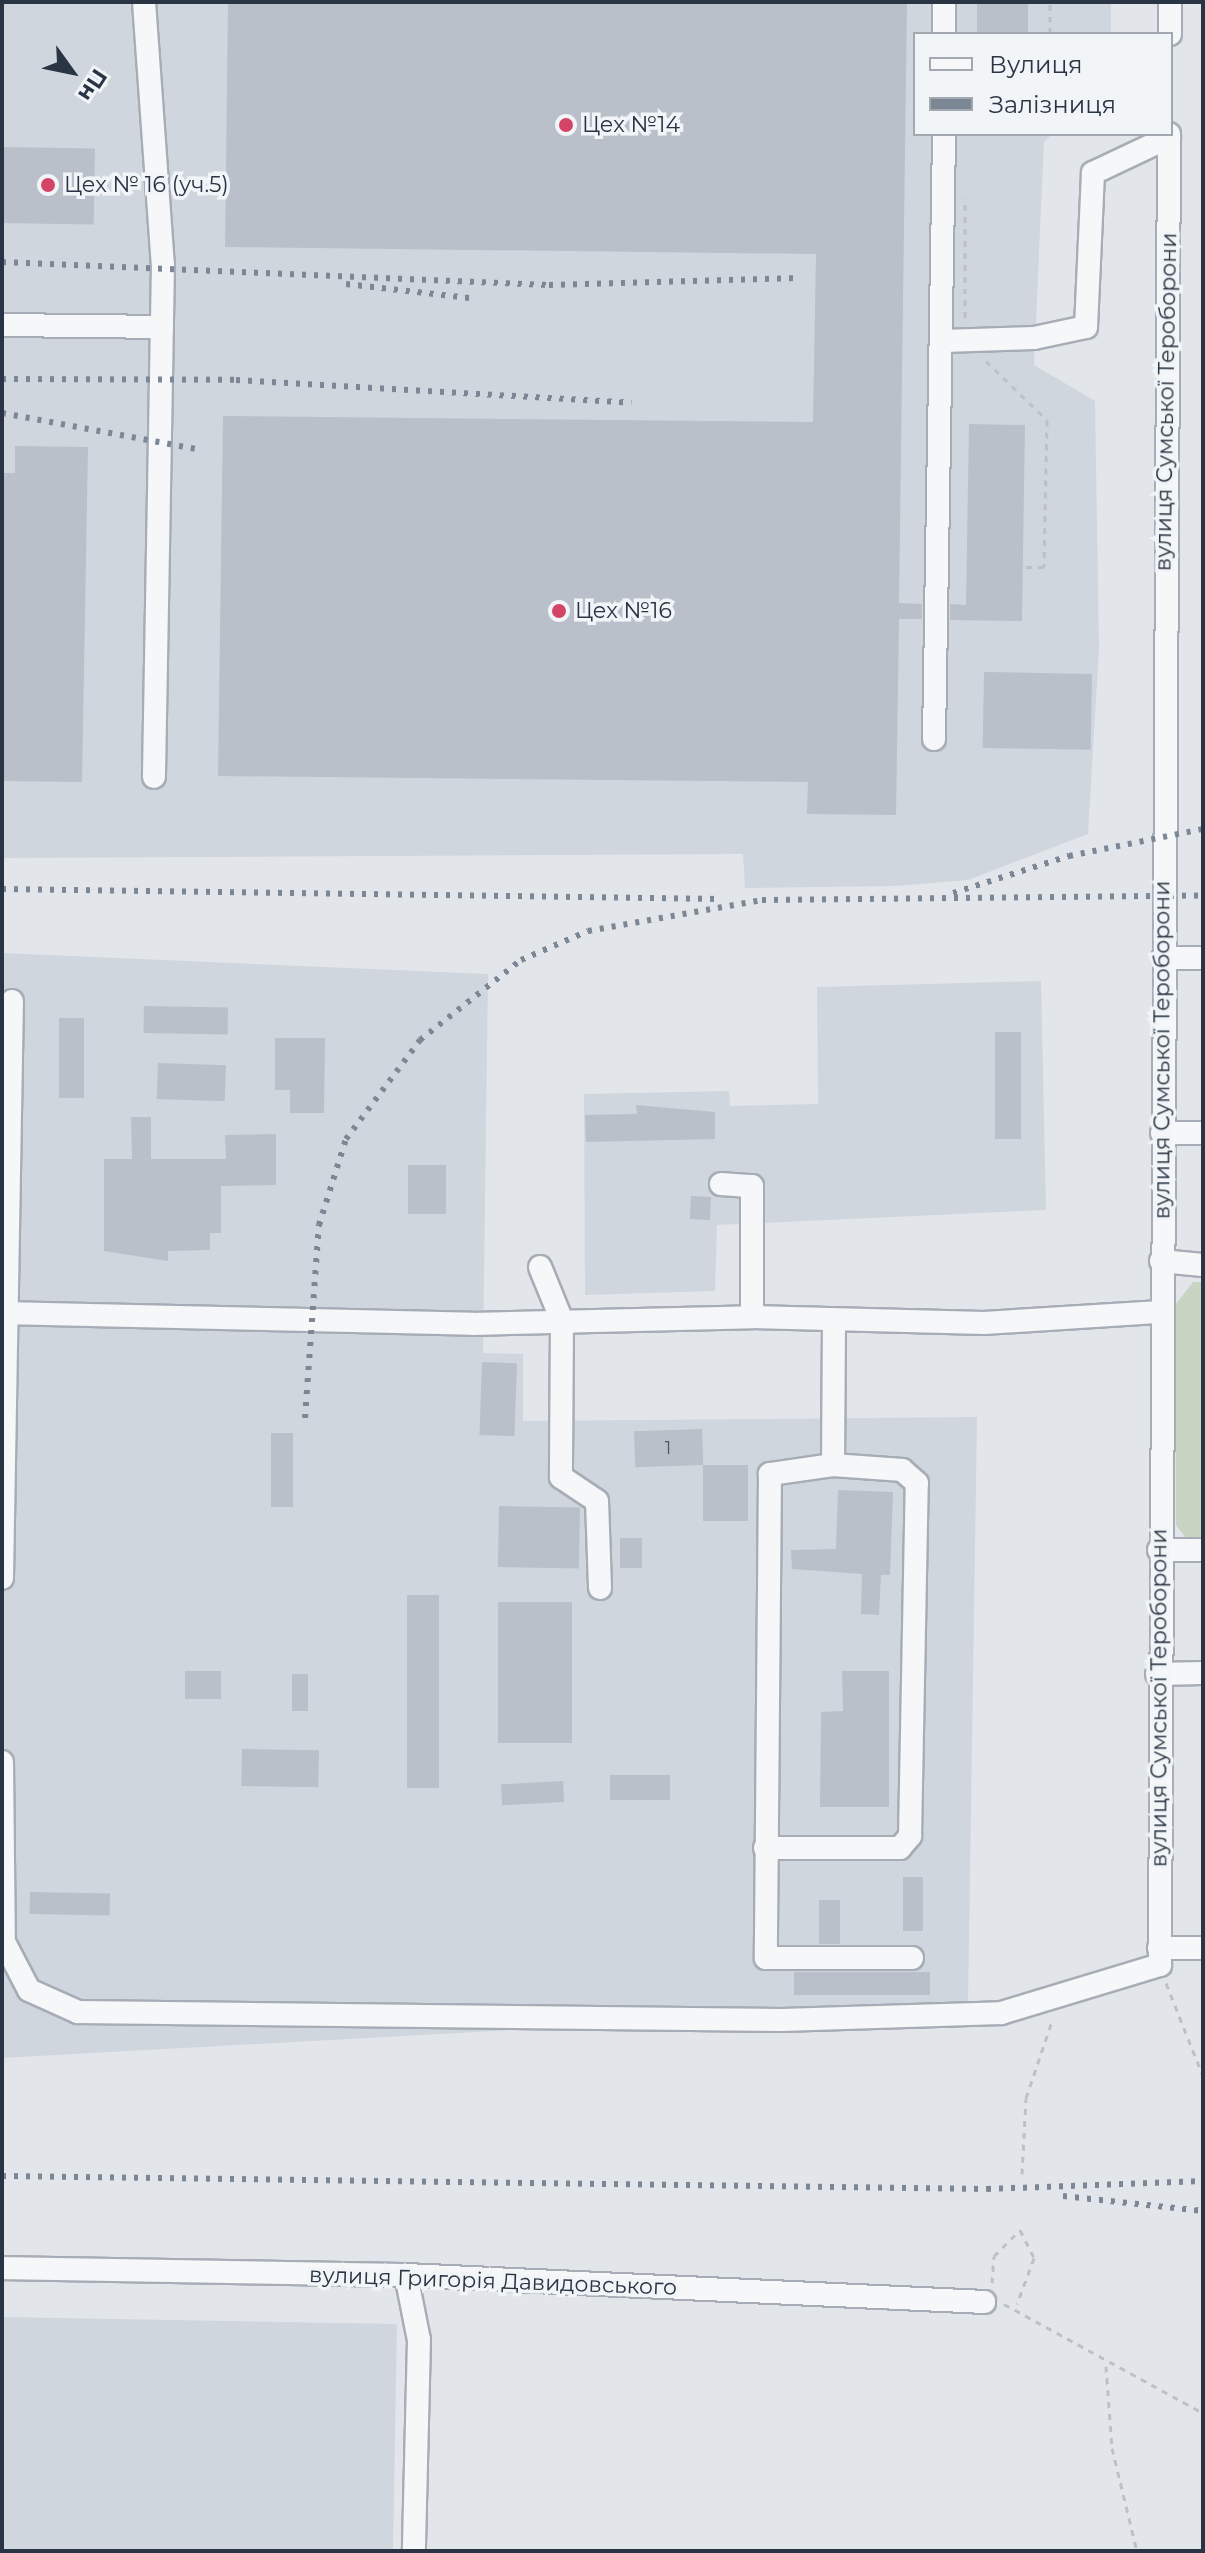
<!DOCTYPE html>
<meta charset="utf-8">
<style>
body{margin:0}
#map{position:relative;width:1205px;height:2553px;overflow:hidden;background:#e2e6eb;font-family:Montserrat,sans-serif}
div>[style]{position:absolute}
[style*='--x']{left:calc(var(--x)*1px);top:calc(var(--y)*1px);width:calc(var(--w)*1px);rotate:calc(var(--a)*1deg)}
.built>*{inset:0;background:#d0d6dd;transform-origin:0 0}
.green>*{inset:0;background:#c9d5c3}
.building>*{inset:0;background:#b9c0c9;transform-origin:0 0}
.path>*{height:3px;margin-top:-1.5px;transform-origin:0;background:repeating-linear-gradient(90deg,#bcc1c6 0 6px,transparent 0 12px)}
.roads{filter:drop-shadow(2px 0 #a7adb6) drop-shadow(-2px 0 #a7adb6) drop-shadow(0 2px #a7adb6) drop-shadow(0 -2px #a7adb6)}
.minor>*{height:22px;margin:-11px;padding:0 11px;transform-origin:11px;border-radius:11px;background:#f5f7f9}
.rail>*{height:6px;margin-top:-3px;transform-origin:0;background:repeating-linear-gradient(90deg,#7b8795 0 4px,transparent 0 12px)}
.dots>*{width:22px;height:22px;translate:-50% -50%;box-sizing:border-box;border:4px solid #f2f5f8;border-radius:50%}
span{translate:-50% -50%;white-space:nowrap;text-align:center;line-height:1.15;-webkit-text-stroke:7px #f2f5f8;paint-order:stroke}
.number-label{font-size:18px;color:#4d5865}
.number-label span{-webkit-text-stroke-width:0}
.poi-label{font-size:22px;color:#293544}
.left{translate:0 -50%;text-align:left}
.street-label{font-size:22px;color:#293544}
.frame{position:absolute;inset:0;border:4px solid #293544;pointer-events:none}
.legend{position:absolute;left:913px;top:32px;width:260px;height:104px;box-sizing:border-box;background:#f2f5f8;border:2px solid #a2a8b0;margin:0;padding:10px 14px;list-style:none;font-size:24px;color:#293544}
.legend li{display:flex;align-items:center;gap:16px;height:40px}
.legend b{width:40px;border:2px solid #a2a8b0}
.north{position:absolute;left:32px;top:32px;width:80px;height:80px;-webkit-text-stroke:6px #f2f5f8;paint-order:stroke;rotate:123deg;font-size:22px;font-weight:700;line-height:32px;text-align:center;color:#293544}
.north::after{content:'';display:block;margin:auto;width:28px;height:36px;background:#293544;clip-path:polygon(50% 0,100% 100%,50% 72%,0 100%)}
</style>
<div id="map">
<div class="built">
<i style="clip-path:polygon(2px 2px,1111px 2px,1111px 34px,915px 34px,915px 134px,1052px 134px,1044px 142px,1034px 365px,1095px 401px,1099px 649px,1088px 834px,968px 880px,895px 886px,745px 888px,743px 854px,2px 858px)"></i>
<i style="clip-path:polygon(2px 953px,488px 974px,483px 1353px,523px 1354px,523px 1421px,977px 1417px,968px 2005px,2px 2058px)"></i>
<i style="clip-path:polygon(1041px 981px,1046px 1210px,717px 1225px,715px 1291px,585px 1295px,584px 1094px,729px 1091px,730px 1106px,818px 1104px,817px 987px)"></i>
<i style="left:2px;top:2317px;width:395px;height:234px;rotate:1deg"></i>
</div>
<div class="green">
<i style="clip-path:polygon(1193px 1282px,1203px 1282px,1203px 1541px,1189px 1542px,1176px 1525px,1175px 1305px)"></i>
</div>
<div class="building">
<i style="clip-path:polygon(228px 2px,907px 2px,899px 603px,922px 604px,922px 619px,899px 619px,896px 815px,807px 814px,808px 782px,218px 776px,223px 416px,813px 422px,816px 254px,225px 247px)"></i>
<i style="left:977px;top:2px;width:51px;height:32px"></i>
<i style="left:2px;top:147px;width:93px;height:76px;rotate:1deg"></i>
<i style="clip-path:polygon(969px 424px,1025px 425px,1022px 621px,950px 620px,950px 604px,966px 605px)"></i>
<i style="clip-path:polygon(15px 446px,88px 447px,82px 782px,2px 781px,2px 473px,15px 473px)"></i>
<i style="left:984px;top:672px;width:108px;height:76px;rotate:1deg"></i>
<i style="left:144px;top:1006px;width:84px;height:27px;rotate:1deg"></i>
<i style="left:59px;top:1018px;width:25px;height:80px"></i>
<i style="left:995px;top:1032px;width:26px;height:107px"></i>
<i style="clip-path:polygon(275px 1038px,325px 1038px,324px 1113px,290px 1113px,290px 1090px,275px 1090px)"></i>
<i style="left:158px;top:1063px;width:68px;height:36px;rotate:2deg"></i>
<i style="clip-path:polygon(636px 1105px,715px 1112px,715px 1139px,586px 1142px,585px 1115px,637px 1114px)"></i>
<i style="clip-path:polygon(131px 1117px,151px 1117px,151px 1159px,226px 1159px,225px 1135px,276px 1134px,276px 1185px,221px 1186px,221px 1233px,210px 1233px,210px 1250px,168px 1251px,168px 1261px,104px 1251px,104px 1159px,132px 1159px)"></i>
<i style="left:446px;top:1165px;width:49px;height:38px;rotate:90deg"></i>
<i style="left:691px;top:1196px;width:20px;height:23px;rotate:3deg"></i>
<i style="left:482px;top:1362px;width:35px;height:73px;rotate:2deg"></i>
<i style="left:702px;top:1429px;width:36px;height:68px;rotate:88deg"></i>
<i style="left:271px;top:1433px;width:22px;height:74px"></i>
<i style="left:703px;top:1465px;width:45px;height:56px"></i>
<i style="clip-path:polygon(838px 1490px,893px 1492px,890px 1575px,881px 1575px,879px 1615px,861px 1614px,862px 1574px,792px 1569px,791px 1550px,836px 1549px)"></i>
<i style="left:499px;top:1506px;width:81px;height:61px;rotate:1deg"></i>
<i style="left:620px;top:1538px;width:22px;height:30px"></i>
<i style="left:407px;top:1595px;width:32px;height:193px"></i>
<i style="left:572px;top:1602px;width:141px;height:74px;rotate:90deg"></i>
<i style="left:221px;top:1671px;width:28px;height:36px;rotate:90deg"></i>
<i style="clip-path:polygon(842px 1671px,889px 1671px,889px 1807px,820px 1807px,821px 1712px,843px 1711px)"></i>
<i style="left:292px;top:1674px;width:16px;height:37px"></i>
<i style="left:242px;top:1749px;width:77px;height:37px;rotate:1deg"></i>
<i style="left:670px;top:1775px;width:25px;height:60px;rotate:90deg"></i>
<i style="left:563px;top:1781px;width:21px;height:62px;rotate:87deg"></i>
<i style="left:903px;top:1877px;width:20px;height:54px"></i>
<i style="left:30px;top:1892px;width:80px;height:22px;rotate:1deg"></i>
<i style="left:819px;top:1900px;width:21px;height:44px"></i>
<i style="left:794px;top:1972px;width:136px;height:23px"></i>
</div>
<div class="path">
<i style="--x:1005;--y:34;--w:35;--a:0"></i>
<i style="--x:1050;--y:34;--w:32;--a:-90"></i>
<i style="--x:965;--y:318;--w:120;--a:-90"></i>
<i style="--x:986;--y:361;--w:85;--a:44"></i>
<i style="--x:1047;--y:420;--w:147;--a:91.2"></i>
<i style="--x:1044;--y:567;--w:21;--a:180"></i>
<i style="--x:1166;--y:1983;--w:100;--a:68.3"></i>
<i style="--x:1022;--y:2174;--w:76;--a:-87"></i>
<i style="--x:1026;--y:2098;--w:81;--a:-71.3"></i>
<i style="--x:992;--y:2283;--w:27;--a:-86"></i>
<i style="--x:994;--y:2256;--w:37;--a:-45"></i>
<i style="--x:1020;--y:2230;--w:31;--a:63"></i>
<i style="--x:1034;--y:2258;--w:49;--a:110.3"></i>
<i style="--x:1004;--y:2304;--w:227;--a:28.7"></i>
<i style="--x:1106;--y:2366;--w:82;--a:85.8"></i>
<i style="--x:1112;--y:2448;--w:106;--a:76.4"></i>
</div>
<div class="roads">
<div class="minor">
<i style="--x:144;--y:2;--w:263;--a:85.9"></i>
<i style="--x:163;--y:264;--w:513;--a:91.01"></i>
<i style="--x:944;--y:34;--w:32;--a:-90"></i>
<i style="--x:1170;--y:34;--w:32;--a:-90"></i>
<i style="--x:2;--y:325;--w:160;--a:0.7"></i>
<i style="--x:943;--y:341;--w:91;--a:-1.9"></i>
<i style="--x:1034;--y:338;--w:53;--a:-11.9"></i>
<i style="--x:1086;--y:327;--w:154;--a:-87.4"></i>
<i style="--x:1093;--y:173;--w:84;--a:-25.3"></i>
<i style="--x:934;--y:739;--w:605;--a:-89.05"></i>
<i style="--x:1163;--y:958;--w:40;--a:0"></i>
<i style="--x:1162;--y:1133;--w:41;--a:0"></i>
<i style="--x:721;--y:1184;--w:31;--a:4"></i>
<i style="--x:752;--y:1186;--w:131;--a:90"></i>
<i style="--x:1161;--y:1261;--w:42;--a:5.4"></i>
<i style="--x:540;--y:1267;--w:58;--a:67.8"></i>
<i style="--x:562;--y:1321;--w:156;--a:90.4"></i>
<i style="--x:561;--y:1477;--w:43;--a:33.7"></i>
<i style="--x:597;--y:1501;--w:87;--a:88"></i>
<i style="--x:2;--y:1313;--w:471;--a:1.3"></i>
<i style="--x:473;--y:1324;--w:279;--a:-1.4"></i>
<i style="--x:752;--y:1317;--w:232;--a:1.5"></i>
<i style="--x:984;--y:1323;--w:177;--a:-3.6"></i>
<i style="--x:834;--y:1323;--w:142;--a:90.4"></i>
<i style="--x:833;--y:1465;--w:64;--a:171.9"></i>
<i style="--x:770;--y:1474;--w:484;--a:90.5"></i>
<i style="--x:766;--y:1958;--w:146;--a:0"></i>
<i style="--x:1159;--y:1550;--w:44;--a:0"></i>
<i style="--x:2;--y:1578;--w:577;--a:-89.01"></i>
<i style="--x:1157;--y:1674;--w:46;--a:-1.2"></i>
<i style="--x:2;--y:1762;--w:180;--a:89.4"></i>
<i style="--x:4;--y:1942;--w:54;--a:62.5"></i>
<i style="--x:29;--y:1990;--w:54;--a:24.2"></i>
<i style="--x:78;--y:2012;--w:704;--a:0.65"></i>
<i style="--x:782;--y:2020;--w:219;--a:-1.8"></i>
<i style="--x:1001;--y:2013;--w:166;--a:-16.8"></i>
<i style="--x:1160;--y:1965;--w:1831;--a:-89.72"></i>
<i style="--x:765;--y:1848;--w:135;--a:0"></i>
<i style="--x:900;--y:1848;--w:16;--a:-50"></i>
<i style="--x:910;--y:1836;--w:353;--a:-88.9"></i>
<i style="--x:917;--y:1483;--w:20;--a:-139"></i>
<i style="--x:902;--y:1470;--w:69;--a:-175.9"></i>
<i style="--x:1159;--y:1948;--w:44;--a:0"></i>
<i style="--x:2;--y:2268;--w:404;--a:1"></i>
<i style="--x:406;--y:2275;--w:579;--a:2.67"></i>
<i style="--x:406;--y:2275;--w:66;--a:78.7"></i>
<i style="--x:419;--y:2340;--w:211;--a:91.4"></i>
</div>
</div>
<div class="rail">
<i style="--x:2;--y:262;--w:547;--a:2.41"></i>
<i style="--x:549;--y:285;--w:249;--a:-1.6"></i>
<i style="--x:346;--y:284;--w:124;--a:6.5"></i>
<i style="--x:2;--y:379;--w:234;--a:0.2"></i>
<i style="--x:236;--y:380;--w:396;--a:3.3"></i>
<i style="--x:2;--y:413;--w:203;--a:10.5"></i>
<i style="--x:2;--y:889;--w:720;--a:0.8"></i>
<i style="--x:953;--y:893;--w:122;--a:-17.7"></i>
<i style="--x:1069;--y:856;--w:137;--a:-11.4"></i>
<i style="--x:305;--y:1418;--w:194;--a:-85.9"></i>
<i style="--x:319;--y:1225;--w:90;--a:-72.6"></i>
<i style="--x:346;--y:1139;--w:124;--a:-53.2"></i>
<i style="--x:420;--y:1040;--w:129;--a:-38.4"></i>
<i style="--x:521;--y:960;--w:73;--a:-23.4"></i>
<i style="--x:588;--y:931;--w:177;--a:-10.1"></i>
<i style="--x:762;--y:900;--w:441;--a:-0.6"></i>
<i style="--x:2;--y:2176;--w:985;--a:0.76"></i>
<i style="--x:987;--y:2189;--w:216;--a:-2.1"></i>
<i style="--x:1063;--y:2196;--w:141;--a:6.1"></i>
</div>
<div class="dots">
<i style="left:566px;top:125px;background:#d44466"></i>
<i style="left:48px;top:185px;background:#d44466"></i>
<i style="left:559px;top:611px;background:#d44466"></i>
</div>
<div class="number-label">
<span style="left:668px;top:1448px">1</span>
</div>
<div class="poi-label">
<span class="left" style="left:582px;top:125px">Цех №14</span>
<span class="left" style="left:64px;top:185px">Цех № 16 (уч.5)</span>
<span class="left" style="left:575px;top:611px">Цех №16</span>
</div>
<div class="street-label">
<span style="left:1166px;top:402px;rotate:-89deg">вулиця Сумської Тероборони</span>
<span style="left:1162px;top:1050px;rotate:-90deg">вулиця Сумської Тероборони</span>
<span style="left:1159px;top:1698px;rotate:-90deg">вулиця Сумської Тероборони</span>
<span style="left:493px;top:2281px;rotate:2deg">вулиця Григорія Давидовського</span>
</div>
<div class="frame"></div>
<ul class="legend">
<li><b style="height:10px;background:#f5f7f9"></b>Вулиця</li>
<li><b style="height:10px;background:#7b8795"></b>Залізниця</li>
</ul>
<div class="north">Пн</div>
</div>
